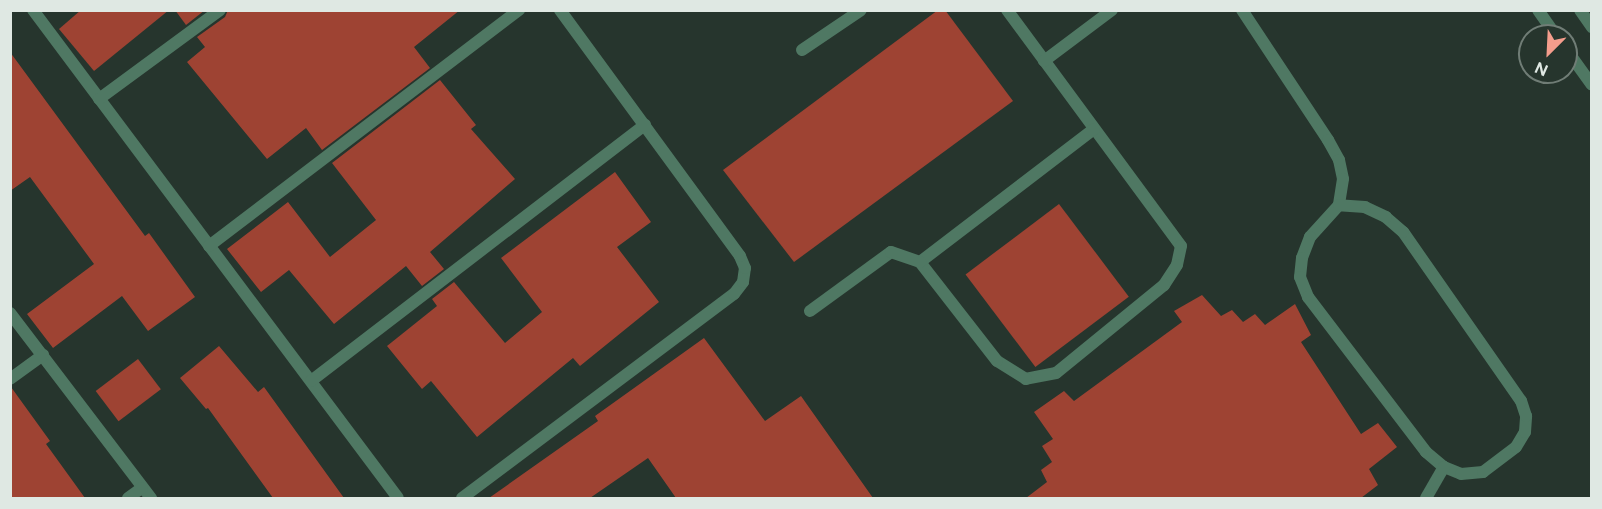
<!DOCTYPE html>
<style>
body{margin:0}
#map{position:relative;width:1602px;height:509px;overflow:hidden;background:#26352d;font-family:Figtree,sans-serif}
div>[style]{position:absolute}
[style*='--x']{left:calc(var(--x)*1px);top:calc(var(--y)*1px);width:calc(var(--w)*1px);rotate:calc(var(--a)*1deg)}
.building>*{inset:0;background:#9e4333;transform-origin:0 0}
.service>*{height:12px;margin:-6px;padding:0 6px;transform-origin:6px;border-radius:6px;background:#4f7863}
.minor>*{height:12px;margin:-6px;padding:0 6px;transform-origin:6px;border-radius:6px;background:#4f7863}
.tertiary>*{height:12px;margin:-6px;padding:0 6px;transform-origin:6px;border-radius:6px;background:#4f7863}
span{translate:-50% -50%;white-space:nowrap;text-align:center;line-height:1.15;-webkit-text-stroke:5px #26352d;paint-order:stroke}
.frame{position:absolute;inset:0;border:12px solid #dfe8e3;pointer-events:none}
.north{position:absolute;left:1518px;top:24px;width:60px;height:60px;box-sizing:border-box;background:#26352d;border:2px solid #707d76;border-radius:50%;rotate:204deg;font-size:16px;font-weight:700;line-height:24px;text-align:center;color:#dfe8e3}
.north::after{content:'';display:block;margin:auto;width:21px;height:27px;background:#f49d8c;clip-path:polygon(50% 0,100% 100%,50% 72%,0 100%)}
</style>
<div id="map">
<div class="building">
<i style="clip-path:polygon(81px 10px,169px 10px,94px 71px,59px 29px)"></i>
<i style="clip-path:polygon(175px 10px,205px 10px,186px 25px)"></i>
<i style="clip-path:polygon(228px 10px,460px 10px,414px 47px,430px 68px,322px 150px,306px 128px,267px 159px,187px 62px,205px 47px,197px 37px,225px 17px)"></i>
<i style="clip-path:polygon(938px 10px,945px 10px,1013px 101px,794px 262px,723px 170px)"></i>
<i style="clip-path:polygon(10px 52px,145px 236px,149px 233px,195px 297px,148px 331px,122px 296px,53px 348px,27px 314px,94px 264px,30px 177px,10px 191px)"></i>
<i style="clip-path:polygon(440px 80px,476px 125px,471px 129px,515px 179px,430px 252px,444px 269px,422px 286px,406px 266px,334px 324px,289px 270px,261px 292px,227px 249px,288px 202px,330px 257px,376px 220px,332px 163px)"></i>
<i style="clip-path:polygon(615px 172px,651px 222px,617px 247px,659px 302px,580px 366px,573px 358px,477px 437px,431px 381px,422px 389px,387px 346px,437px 306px,432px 299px,454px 282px,505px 343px,542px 312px,501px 258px)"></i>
<i style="left:1059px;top:204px;width:116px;height:117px;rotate:53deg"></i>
<i style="clip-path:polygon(1202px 295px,1221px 316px,1232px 310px,1243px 322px,1255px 314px,1265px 325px,1295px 304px,1311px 335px,1301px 342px,1361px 434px,1378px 423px,1397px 447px,1369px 469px,1378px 485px,1361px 498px,1026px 498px,1047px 482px,1041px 470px,1052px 462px,1042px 446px,1053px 439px,1034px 412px,1064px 391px,1074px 401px,1182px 322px,1174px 311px)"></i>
<i style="clip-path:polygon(704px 338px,765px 421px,801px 396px,873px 498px,676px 498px,648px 458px,590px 498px,489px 498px,598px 421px,595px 416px)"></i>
<i style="clip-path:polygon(219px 346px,258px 392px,264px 387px,344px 498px,273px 498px,208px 408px,206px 409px,180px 378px)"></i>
<i style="left:138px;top:359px;width:38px;height:53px;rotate:53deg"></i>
<i style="clip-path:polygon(11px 387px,50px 441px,46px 444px,85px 498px,10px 498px)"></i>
</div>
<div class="service">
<i style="--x:1007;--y:10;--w:293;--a:53.6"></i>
<i style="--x:1181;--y:246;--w:19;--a:102"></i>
<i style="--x:1177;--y:265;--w:24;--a:123"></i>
<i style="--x:1164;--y:285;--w:139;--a:140.8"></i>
<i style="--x:1056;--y:373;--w:31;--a:169"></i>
<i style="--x:1026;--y:379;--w:34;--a:-148"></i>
<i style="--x:997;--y:361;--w:125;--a:-127.9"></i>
<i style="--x:920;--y:262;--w:219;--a:-37.4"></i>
<i style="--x:1242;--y:10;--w:156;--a:56.5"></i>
<i style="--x:1328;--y:140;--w:23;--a:61"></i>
<i style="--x:1339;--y:160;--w:19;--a:78"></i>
<i style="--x:1343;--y:179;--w:26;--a:99"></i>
<i style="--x:1339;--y:205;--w:43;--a:132.2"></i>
<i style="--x:1310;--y:237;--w:22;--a:111"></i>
<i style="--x:1302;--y:258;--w:19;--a:96"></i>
<i style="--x:1300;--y:277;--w:22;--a:68"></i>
<i style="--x:1308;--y:297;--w:195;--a:52.7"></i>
<i style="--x:1426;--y:452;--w:23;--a:40"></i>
<i style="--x:1444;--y:467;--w:18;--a:22"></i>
<i style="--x:1461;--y:474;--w:22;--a:-5"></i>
<i style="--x:1483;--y:472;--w:41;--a:-37.1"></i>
<i style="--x:1516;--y:447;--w:17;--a:-59"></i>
<i style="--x:1525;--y:432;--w:16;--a:-86"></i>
<i style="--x:1526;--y:416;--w:16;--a:-108"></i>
<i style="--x:1521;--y:401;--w:206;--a:-124.9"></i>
<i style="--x:1403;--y:232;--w:23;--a:-139"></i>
<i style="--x:1386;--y:217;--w:23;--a:-155"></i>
<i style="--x:1365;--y:207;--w:26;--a:-176"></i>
<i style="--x:802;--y:50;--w:71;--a:-34.1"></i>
<i style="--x:1044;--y:61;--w:85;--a:-36.9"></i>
<i style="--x:810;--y:311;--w:100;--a:-36.1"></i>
<i style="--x:891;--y:252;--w:31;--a:19"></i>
<i style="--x:1426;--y:498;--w:36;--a:-60"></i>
</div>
<div class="minor">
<i style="--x:33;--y:10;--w:609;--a:53.21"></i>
<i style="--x:99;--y:99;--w:150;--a:-36.3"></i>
<i style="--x:209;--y:246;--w:390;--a:-37.3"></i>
<i style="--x:10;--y:313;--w:233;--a:52.7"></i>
<i style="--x:10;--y:379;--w:41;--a:-36"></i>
<i style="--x:311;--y:381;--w:421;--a:-37.5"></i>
<i style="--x:128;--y:498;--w:17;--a:-36"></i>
<i style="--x:462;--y:498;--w:340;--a:-36.9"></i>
<i style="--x:734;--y:294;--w:15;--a:-53"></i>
<i style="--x:743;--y:282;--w:14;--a:-82"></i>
<i style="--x:745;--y:268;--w:13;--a:-113"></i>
<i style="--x:740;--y:256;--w:305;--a:-126.2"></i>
</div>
<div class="tertiary">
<i style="--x:1538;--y:10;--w:32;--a:55"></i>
<i style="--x:1580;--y:10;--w:21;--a:55"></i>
<i style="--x:1566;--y:49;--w:44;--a:54.2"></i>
</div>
<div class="frame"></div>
<div class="north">N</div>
</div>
